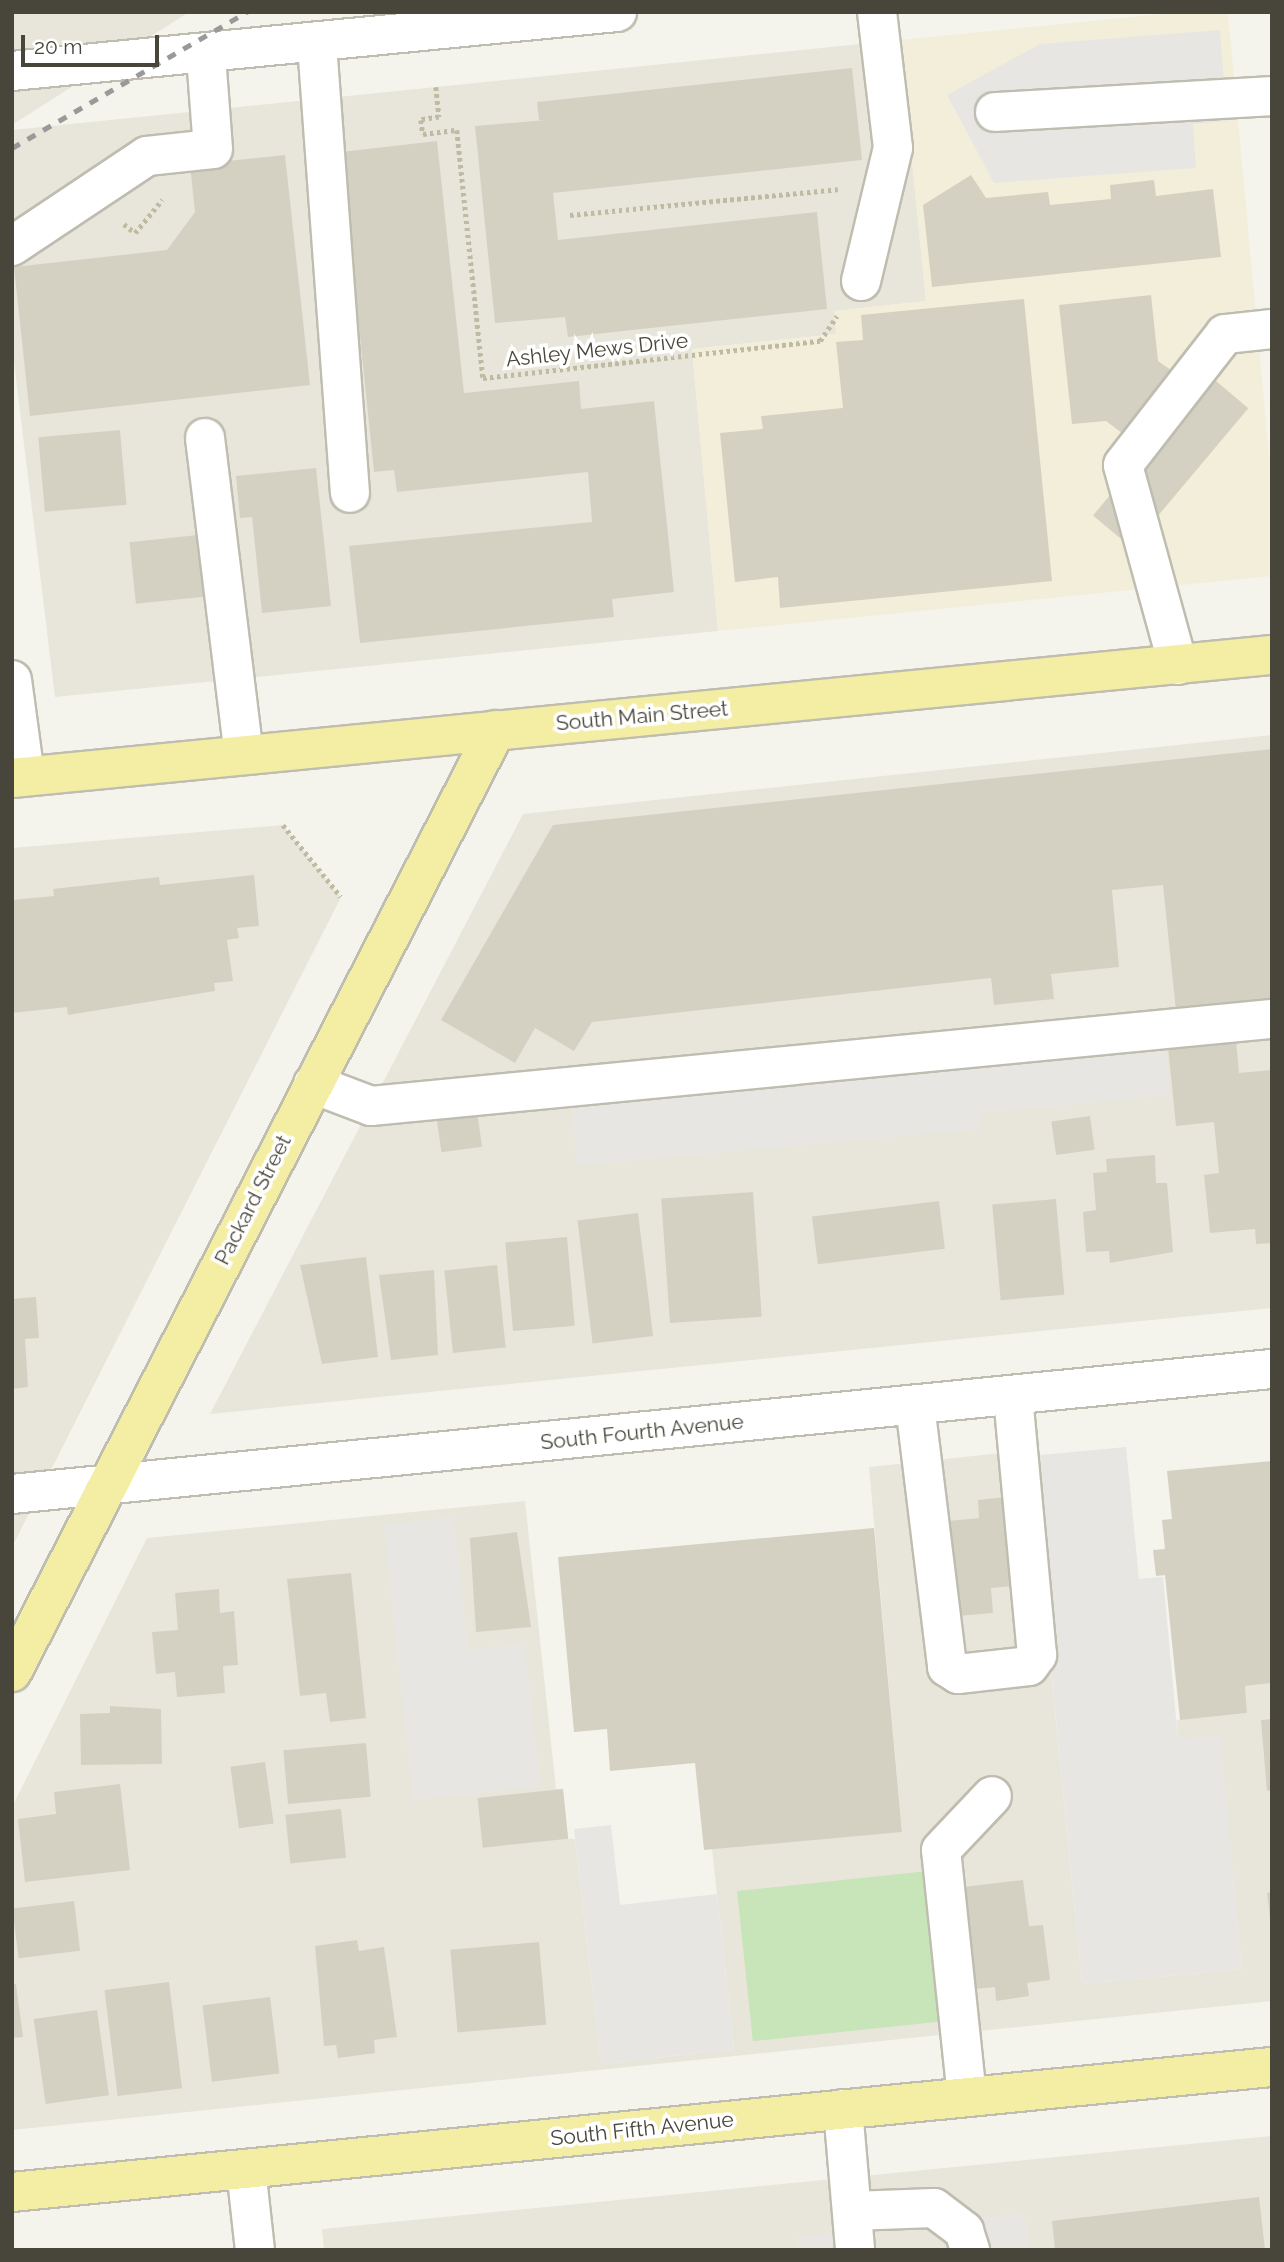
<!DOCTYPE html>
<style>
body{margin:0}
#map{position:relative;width:1284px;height:2262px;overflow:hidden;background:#f4f4ec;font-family:Raleway,sans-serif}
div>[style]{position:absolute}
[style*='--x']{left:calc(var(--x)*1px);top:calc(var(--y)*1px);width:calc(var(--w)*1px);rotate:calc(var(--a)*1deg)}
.residential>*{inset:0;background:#e8e6db}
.commercial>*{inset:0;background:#f3eeda}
.green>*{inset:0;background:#c8e4b9;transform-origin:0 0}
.parking>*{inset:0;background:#e7e6e3}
.building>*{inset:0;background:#d5d1c2;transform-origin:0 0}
.path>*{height:4.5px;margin-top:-2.25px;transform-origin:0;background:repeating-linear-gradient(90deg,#bfbba2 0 3.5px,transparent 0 7px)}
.roads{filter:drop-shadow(2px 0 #bfbdaf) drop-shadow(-2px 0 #bfbdaf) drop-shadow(0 2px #bfbdaf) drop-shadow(0 -2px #bfbdaf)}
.minor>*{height:38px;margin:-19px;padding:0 19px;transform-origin:19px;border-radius:19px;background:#fff}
.major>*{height:38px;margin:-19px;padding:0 19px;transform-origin:19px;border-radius:19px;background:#f4eea5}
.rail>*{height:5px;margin-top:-2.5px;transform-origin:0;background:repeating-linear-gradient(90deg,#999 0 9px,transparent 0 18px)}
span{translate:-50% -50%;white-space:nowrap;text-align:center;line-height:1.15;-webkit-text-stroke:7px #fff;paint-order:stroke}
.street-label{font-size:21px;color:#48463a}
.frame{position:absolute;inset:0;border:14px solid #48463a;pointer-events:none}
.scale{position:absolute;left:21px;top:35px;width:138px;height:32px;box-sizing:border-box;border:4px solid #48463a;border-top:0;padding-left:9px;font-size:21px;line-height:24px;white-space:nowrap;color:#48463a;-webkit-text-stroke:5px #fff;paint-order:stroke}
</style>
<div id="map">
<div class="residential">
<i style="clip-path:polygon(12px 12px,189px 12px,12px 125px)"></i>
<i style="clip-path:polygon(900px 40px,926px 301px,835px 311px,837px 334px,692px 349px,718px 631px,55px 697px,12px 346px,12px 130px)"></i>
<i style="clip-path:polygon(1272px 735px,1272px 1308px,210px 1414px,523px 814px)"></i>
<i style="clip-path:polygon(283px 825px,341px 897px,12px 1547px,12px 848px)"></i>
<i style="clip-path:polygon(1029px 1450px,1082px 1984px,1242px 1969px,1219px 1736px,1178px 1740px,1177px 1720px,1247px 1713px,1245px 1686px,1272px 1683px,1272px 2001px,12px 2130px,12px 1807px,147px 1538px,525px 1501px,556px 1789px,563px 1789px,568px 1839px,575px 1839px,601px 2064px,734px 2049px,712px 1849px,902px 1831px,869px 1467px)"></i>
<i style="clip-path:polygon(1272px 2136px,1272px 2250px,324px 2250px,322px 2229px)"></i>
</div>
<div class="commercial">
<i style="clip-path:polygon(1181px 12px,1228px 12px,1272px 487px,1272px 576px,718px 631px,692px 349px,836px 334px,834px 311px,926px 301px,900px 40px)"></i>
</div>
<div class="green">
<i style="left:928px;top:1871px;width:151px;height:192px;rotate:84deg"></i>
</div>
<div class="parking">
<i style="clip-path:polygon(1220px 30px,1227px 121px,1193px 124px,1196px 168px,994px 183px,947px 95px,1040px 44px)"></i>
<i style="clip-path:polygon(1165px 1047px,1170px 1095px,979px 1113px,979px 1129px,577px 1165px,572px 1107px)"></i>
<i style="clip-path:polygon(1126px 1447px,1139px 1579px,1163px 1577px,1178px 1739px,1220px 1736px,1242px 1969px,1082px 1984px,1030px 1456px)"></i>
<i style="clip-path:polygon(453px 1517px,468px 1650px,524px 1644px,540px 1786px,413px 1800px,384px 1525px)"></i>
<i style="clip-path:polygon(611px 1825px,620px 1905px,717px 1894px,734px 2049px,601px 2064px,574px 1829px)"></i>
<i style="clip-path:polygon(1025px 2213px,1028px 2250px,978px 2250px,974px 2218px)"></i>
<i style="clip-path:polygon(852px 2231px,854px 2250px,799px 2250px,797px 2237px)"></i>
</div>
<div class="building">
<i style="clip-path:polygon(852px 68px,862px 160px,553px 193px,558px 240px,817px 212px,827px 309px,568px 337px,565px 317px,495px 323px,475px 126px,546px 120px,539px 120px,537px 102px)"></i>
<i style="clip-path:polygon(437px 141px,464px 393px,579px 381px,581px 409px,654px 401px,674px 592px,612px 599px,614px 617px,360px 643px,349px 546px,592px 522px,588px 472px,397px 492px,394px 470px,374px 472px,341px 152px)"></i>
<i style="clip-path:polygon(285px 155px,310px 385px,30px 416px,14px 267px,167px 250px,195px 212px,190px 165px)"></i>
<i style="clip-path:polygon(971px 175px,986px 198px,1048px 192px,1050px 205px,1111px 199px,1110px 185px,1154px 180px,1156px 196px,1213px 189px,1221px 257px,932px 287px,923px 205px)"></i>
<i style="clip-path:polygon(1151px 295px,1158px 361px,1178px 375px,1130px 439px,1106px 421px,1072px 424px,1059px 305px)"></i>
<i style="clip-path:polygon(1024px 299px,1052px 581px,780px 608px,778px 577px,735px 582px,720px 433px,763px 429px,761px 416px,843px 408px,836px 342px,863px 340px,861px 315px)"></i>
<i style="left:1210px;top:376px;width:50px;height:182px;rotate:40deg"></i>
<i style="left:120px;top:430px;width:75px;height:82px;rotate:85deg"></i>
<i style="clip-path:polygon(316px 468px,331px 606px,262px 613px,252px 517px,240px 518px,236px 476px)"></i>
<i style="left:207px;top:534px;width:62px;height:78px;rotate:84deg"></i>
<i style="clip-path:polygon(1272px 749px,1272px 1001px,1176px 1011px,1163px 885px,1112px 890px,1119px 967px,1051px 974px,1054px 999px,994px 1005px,991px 978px,592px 1022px,574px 1051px,535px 1028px,515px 1063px,441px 1020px,553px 825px)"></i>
<i style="clip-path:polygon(254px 875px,259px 926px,237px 928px,239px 938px,227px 940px,233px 981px,214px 983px,215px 991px,68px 1015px,67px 1007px,12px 1013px,12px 900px,54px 896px,53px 889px,159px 877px,160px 885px)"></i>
<i style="clip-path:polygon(1236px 1040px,1239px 1073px,1271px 1070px,1272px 1243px,1256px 1244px,1255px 1229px,1210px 1233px,1204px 1175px,1219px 1173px,1214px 1122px,1176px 1126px,1168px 1047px)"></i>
<i style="left:477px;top:1111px;width:36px;height:41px;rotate:82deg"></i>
<i style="left:1090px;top:1116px;width:34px;height:39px;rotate:82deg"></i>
<i style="clip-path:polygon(1155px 1155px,1156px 1183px,1167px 1183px,1173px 1252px,1110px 1263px,1109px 1251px,1086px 1252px,1083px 1212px,1096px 1210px,1093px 1173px,1107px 1172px,1106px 1159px)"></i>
<i style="left:753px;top:1192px;width:125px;height:92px;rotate:86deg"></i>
<i style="left:1056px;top:1199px;width:96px;height:64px;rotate:85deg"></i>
<i style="left:939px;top:1201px;width:48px;height:128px;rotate:83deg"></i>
<i style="left:638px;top:1213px;width:124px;height:61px;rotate:83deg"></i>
<i style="left:567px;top:1237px;width:89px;height:62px;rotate:85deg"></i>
<i style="clip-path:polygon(366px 1257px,378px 1357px,322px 1364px,300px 1265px)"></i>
<i style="left:497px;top:1265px;width:83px;height:53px;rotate:84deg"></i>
<i style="clip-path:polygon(434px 1270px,438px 1355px,391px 1360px,379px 1275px)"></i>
<i style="clip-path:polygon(36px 1297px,39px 1338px,25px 1339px,28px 1387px,12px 1389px,12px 1299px)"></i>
<i style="clip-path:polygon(1272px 1461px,1272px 1683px,1245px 1686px,1247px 1713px,1180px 1720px,1165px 1575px,1156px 1576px,1153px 1550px,1165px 1549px,1162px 1520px,1172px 1519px,1167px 1471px)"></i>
<i style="clip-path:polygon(1015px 1496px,1023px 1585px,991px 1588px,993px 1613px,958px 1616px,949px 1521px,979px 1518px,978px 1500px)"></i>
<i style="clip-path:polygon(874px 1528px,902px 1832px,704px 1850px,695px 1763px,610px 1771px,607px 1729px,574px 1732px,558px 1557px)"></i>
<i style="clip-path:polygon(517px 1532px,531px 1627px,476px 1632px,470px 1538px)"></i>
<i style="clip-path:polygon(351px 1573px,366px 1718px,330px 1722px,326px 1693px,300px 1696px,287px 1579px)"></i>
<i style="clip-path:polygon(219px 1589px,220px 1613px,234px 1611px,238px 1665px,223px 1666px,225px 1693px,177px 1697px,175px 1672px,156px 1674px,152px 1632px,178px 1630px,175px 1593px)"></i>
<i style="clip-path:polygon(110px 1706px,161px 1709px,162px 1764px,81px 1765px,80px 1714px,110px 1713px)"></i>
<i style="clip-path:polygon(1272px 1719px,1272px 1790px,1267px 1791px,1261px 1720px)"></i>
<i style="left:366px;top:1743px;width:54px;height:83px;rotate:85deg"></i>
<i style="left:265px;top:1762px;width:62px;height:35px;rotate:82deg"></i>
<i style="clip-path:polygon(120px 1784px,130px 1870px,25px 1882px,18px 1819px,56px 1814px,54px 1792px)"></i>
<i style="left:563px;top:1789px;width:50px;height:86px;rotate:84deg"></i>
<i style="left:341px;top:1809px;width:49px;height:56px;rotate:84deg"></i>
<i style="clip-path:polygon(1023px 1880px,1029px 1926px,1043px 1925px,1050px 1980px,1027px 1983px,1029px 1996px,996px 2001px,995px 1987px,975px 1989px,963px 1887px)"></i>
<i style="clip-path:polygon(1272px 1892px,1272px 1918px,1270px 1918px,1267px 1893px)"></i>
<i style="left:74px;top:1901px;width:50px;height:62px;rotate:83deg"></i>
<i style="clip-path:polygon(357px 1940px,359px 1951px,384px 1947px,397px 2037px,374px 2040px,375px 2053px,338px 2058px,336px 2045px,324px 2046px,315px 1946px)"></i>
<i style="left:539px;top:1942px;width:83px;height:89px;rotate:85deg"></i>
<i style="left:169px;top:1982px;width:107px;height:65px;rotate:83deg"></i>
<i style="clip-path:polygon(16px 1984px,23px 2037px,12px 2038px,12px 1985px)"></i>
<i style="left:270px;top:1997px;width:77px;height:68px;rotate:83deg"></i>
<i style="left:97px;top:2010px;width:86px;height:64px;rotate:82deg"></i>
<i style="clip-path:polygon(1259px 2197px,1265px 2250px,1055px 2250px,1052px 2221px)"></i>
</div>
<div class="path">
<i style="--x:436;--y:87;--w:30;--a:84"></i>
<i style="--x:439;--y:117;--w:18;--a:171"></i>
<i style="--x:421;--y:120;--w:14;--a:82"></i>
<i style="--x:423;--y:134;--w:34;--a:-7"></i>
<i style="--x:457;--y:130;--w:249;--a:84"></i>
<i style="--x:483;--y:378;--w:339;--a:-6.3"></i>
<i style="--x:820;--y:341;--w:30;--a:-56"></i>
<i style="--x:570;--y:215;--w:269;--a:-5.5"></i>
<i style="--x:124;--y:224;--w:14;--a:39"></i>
<i style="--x:135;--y:233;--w:43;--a:-50.7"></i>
<i style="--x:283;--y:825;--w:92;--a:51.1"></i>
</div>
<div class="roads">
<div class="minor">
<i style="--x:317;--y:44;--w:450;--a:85.8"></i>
<i style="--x:12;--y:71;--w:608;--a:-5.57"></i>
<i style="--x:995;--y:112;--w:277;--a:-3.3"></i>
<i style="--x:12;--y:246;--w:162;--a:-33.7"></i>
<i style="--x:147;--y:156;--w:66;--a:-6.1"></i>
<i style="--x:213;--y:149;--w:93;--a:-94.3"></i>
<i style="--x:861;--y:281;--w:137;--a:-76.5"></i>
<i style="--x:893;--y:148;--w:137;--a:-96.7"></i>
<i style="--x:205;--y:438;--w:319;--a:83"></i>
<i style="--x:1178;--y:665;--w:207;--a:-105.4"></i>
<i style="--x:1123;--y:465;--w:166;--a:-52.1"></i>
<i style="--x:1225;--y:334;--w:47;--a:-6.1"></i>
<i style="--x:12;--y:680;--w:97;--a:82.3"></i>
<i style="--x:313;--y:1084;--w:62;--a:20.8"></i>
<i style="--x:371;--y:1106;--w:905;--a:-5.52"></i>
<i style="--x:915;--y:1405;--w:264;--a:83"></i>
<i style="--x:947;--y:1667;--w:13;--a:32"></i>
<i style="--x:958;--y:1674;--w:71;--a:-6.4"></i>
<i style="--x:1029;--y:1666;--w:14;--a:-54"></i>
<i style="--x:1037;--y:1655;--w:261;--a:-95.3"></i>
<i style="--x:12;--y:1494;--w:1266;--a:-5.67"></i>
<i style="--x:967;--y:2097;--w:248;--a:-96"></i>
<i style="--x:941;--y:1850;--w:74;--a:-46.6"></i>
<i style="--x:843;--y:2109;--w:142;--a:85.1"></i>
<i style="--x:246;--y:2169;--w:81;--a:83.7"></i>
<i style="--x:852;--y:2211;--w:82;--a:-2.1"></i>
<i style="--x:934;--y:2208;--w:38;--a:37"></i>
<i style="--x:964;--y:2231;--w:20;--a:72"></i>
</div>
<div class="major">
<i style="--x:12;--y:778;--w:1266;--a:-5.58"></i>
<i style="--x:12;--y:1672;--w:1059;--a:-62.81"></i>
<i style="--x:12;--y:2192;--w:1266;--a:-5.67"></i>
</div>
</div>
<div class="rail">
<i style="--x:12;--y:148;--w:272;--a:-30.1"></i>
</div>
<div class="street-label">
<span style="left:597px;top:350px;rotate:-6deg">Ashley Mews Drive</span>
<span style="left:642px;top:716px;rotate:-5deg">South Main Street</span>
<span style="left:253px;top:1200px;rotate:-63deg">Packard Street</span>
<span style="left:642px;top:1432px;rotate:-6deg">South Fourth Avenue</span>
<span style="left:642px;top:2129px;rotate:-6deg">South Fifth Avenue</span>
</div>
<div class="frame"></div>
<div class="scale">20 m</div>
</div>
